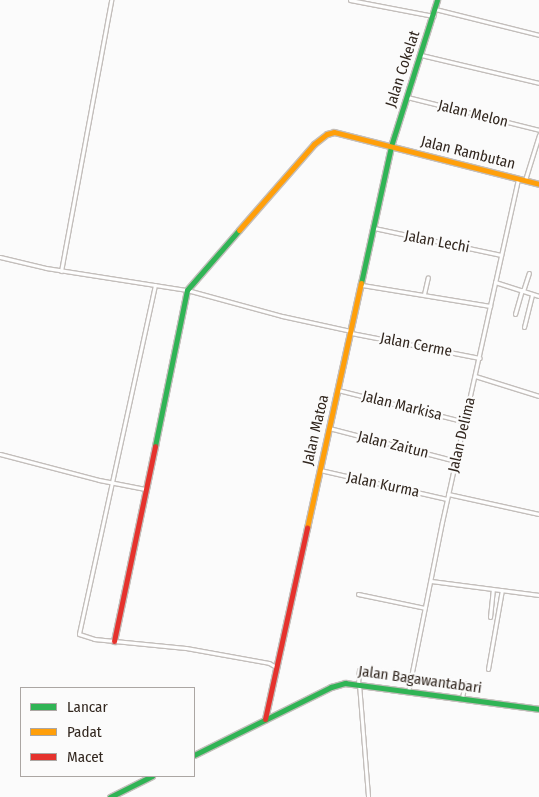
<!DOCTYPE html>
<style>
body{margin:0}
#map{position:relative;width:539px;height:797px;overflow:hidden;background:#fbfbfb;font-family:"Fira Sans Condensed",sans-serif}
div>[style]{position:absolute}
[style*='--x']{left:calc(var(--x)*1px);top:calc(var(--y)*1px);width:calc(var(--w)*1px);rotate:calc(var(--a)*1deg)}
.roads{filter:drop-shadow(1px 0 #c3bebb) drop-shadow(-1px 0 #c3bebb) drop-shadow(0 1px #c3bebb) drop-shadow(0 -1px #c3bebb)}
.street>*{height:3px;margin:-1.5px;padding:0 1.5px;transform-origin:1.5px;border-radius:1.5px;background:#fefefe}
.fast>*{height:5px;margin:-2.5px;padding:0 2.5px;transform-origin:2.5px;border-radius:2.5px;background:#30b455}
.slow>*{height:5px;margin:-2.5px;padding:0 2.5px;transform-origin:2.5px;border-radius:2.5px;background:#ff9f0a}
.jam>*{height:5px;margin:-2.5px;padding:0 2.5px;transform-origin:2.5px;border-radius:2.5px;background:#e5322d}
span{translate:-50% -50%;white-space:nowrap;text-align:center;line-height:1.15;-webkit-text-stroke:4.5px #fbfbfb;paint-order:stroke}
.street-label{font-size:15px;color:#32271f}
.legend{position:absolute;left:20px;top:687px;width:175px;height:90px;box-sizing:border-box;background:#fbfbfb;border:1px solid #aba6a3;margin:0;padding:6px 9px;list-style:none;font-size:15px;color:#32271f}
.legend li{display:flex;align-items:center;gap:10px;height:25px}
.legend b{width:25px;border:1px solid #aba6a3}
</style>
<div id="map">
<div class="roads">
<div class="street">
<i style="--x:350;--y:0;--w:85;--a:10.9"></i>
<i style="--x:435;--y:9;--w:107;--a:14"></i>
<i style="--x:421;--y:55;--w:121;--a:13.3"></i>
<i style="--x:407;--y:97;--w:136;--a:14"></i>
<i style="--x:525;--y:180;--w:47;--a:-72.7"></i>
<i style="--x:374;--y:228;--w:130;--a:12"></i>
<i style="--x:0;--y:257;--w:47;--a:13.4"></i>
<i style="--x:46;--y:268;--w:143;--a:8.9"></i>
<i style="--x:187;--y:290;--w:98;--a:15.3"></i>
<i style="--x:282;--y:316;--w:71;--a:12.3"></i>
<i style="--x:61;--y:271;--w:276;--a:-79.5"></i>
<i style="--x:495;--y:282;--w:46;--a:17.7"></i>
<i style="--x:155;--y:285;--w:357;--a:102.3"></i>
<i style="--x:79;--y:634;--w:16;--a:18"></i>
<i style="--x:94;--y:639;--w:92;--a:5.6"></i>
<i style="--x:186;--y:648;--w:84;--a:10.2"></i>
<i style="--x:269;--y:663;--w:8;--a:30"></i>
<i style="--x:362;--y:285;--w:130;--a:9.3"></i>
<i style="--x:523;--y:291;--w:19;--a:-72"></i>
<i style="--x:424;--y:294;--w:17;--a:-77"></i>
<i style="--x:515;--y:314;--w:25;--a:-74"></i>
<i style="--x:524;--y:327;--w:34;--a:-76"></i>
<i style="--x:351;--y:333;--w:131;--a:11"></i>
<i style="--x:475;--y:376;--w:67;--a:17.4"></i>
<i style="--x:338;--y:390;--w:131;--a:14.1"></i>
<i style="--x:329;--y:428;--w:131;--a:14.6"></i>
<i style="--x:0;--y:454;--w:102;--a:14.7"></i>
<i style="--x:99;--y:480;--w:47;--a:11.1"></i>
<i style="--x:320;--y:470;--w:130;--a:12.9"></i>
<i style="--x:448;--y:494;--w:93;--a:12.4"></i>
<i style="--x:431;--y:581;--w:109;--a:7.4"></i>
<i style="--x:358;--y:594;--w:68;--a:11.8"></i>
<i style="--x:490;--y:617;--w:28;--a:-84"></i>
<i style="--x:488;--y:669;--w:80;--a:-80"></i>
<i style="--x:358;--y:684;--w:14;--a:-86"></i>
<i style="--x:359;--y:684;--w:113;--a:85.4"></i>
<i style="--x:408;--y:692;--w:173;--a:-78.7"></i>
<i style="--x:442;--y:522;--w:351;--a:-77.5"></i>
<i style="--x:462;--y:698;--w:15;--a:-79"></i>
</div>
<div class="fast">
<i style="--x:361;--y:283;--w:140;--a:-77.6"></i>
<i style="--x:391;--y:146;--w:153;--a:-72.5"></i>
<i style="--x:155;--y:446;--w:159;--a:-78.4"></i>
<i style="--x:187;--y:290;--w:79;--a:-49.1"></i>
<i style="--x:194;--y:755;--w:153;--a:-26.4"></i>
<i style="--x:331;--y:687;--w:15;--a:-16"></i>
<i style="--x:345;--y:683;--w:196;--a:7.6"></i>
<i style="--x:110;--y:797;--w:47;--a:-26.6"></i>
</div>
<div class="slow">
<i style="--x:239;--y:230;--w:114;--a:-48.9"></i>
<i style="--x:314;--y:144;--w:16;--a:-38"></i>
<i style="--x:327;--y:134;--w:7;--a:-16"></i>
<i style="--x:334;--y:132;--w:211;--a:14.2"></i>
<i style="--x:307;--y:528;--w:251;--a:-77.6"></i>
</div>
<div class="jam">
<i style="--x:114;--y:641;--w:199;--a:-78.1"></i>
<i style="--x:265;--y:719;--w:196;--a:-77.6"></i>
</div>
</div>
<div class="street-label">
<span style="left:403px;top:69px;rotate:-72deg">Jalan Cokelat</span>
<span style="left:473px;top:114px;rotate:14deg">Jalan Melon</span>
<span style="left:468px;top:153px;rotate:14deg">Jalan Rambutan</span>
<span style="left:437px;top:242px;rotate:11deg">Jalan Lechi</span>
<span style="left:416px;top:345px;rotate:11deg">Jalan Cerme</span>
<span style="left:402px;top:406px;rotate:14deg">Jalan Markisa</span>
<span style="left:316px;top:430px;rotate:-77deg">Jalan Matoa</span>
<span style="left:462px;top:435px;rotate:-77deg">Jalan Delima</span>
<span style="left:393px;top:445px;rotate:14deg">Jalan Zaitun</span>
<span style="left:383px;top:485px;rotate:12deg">Jalan Kurma</span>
<span style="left:420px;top:680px;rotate:8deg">Jalan Bagawantabari</span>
</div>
<ul class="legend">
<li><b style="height:6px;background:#30b455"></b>Lancar</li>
<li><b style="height:6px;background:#ff9f0a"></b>Padat</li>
<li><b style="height:6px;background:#e5322d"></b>Macet</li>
</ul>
</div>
